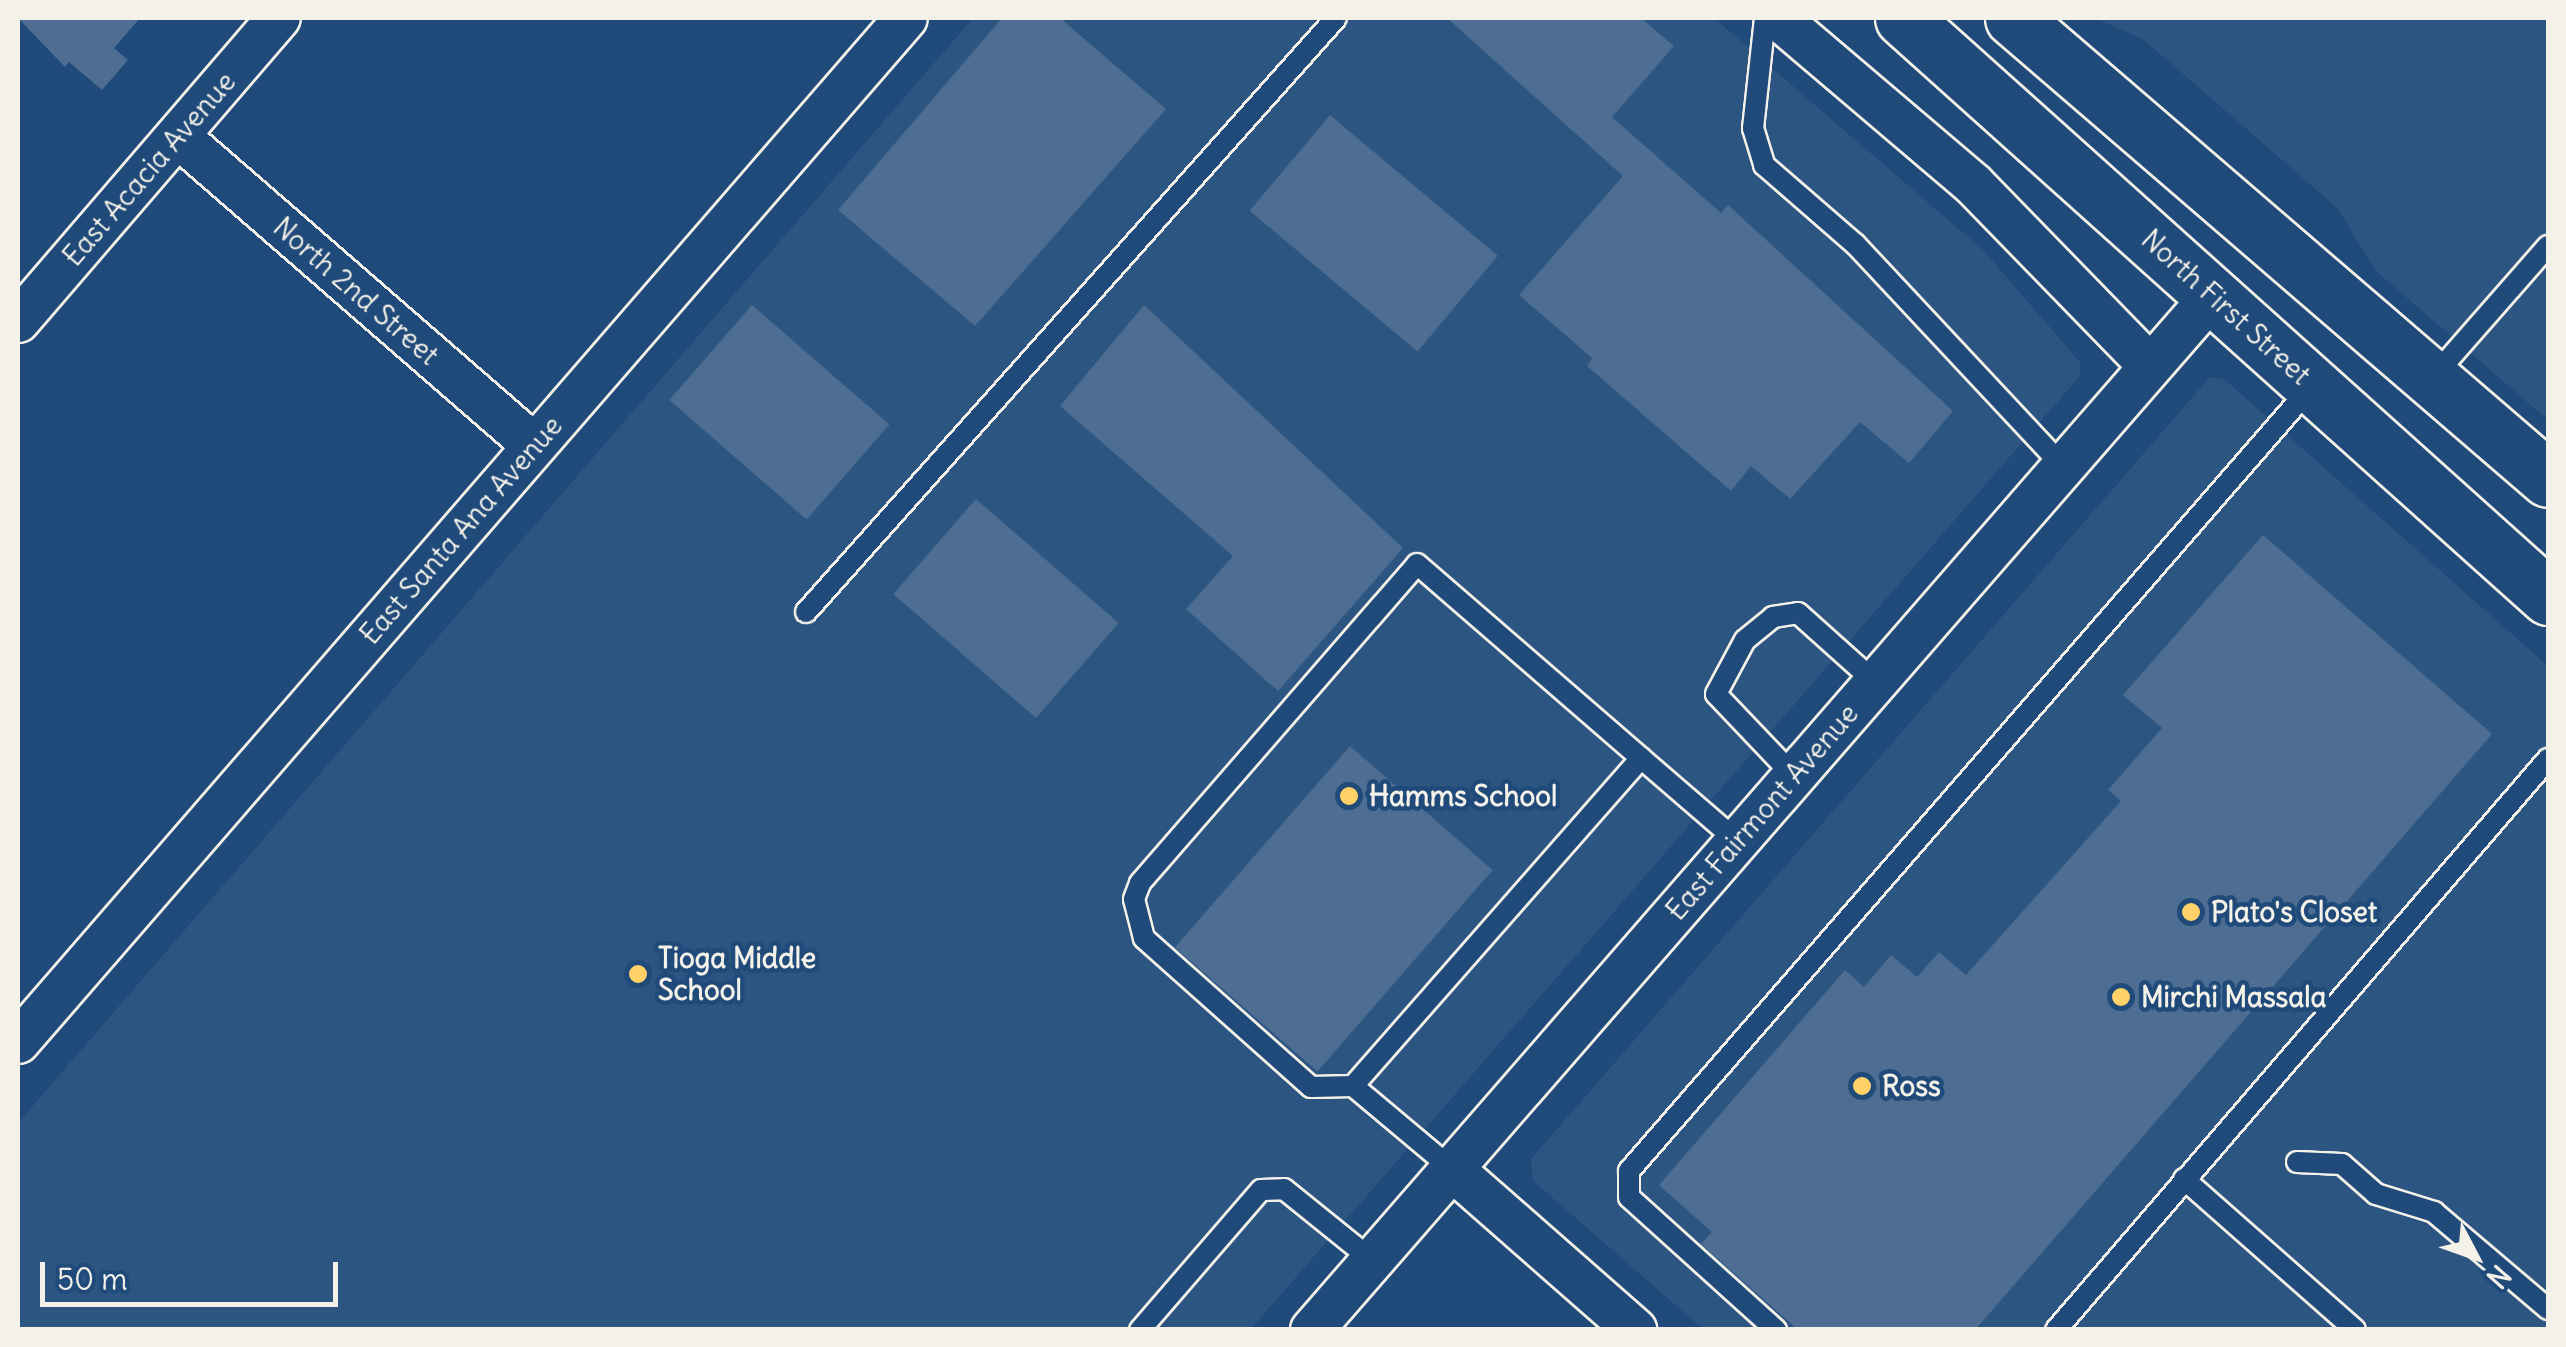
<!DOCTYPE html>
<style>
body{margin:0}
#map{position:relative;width:2566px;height:1347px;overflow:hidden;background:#1f4a7a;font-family:Delius,sans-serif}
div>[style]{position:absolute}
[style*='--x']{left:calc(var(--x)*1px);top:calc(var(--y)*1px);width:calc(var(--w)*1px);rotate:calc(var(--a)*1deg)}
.built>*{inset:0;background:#2d5581}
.building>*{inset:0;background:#4d6e92;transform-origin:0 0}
.roads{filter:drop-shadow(2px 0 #f4f1e8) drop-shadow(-2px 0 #f4f1e8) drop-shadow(0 2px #f4f1e8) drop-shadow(0 -2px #f4f1e8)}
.lane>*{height:20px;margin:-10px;padding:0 10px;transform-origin:10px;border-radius:10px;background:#1f4a7a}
.street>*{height:42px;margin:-21px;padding:0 21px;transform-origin:21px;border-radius:21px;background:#1f4a7a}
.secondary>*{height:55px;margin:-27.5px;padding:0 27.5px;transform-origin:27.5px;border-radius:27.5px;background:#1f4a7a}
.dots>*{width:28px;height:28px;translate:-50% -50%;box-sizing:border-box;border:5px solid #1f4a7a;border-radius:50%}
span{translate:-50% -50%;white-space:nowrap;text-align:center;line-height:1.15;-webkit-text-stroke:9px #1f4a7a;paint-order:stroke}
.street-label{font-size:28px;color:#f4f1e8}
.poi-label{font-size:28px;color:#f4f1e8;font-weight:700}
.left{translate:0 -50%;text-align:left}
.frame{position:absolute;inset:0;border:20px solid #f4f1e8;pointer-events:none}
.north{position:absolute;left:2426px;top:1207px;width:100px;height:100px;-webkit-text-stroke:8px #1f4a7a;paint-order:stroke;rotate:131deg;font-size:28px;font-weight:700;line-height:40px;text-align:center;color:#f4f1e8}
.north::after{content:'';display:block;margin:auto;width:35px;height:45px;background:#f4f1e8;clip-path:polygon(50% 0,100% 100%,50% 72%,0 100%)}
.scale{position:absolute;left:40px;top:1262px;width:298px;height:45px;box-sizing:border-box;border:5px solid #f4f1e8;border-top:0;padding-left:12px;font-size:30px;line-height:35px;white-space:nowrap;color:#f4f1e8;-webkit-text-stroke:8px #1f4a7a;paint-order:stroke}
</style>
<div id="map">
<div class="built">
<i style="clip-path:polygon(973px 18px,1714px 18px,1983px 250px,2080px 362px,2080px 376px,1251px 1329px,18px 1330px,18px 1123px)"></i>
<i style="clip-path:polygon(2094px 18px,2548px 18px,2548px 420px,2376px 271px,2337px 208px,2143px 39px)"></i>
<i style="clip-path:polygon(2210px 377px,2224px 379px,2548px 666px,2548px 1329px,1703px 1329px,1533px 1181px,1531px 1159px)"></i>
</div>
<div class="building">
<i style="clip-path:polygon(18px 18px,140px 18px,114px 48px,128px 60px,102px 90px,69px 62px,65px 67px)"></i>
<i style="clip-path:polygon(1002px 18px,1060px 18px,1166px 109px,975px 326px,838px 210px)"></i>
<i style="clip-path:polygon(1447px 18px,1641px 18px,1674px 46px,1612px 117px,1721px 213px,1728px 205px,1953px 411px,1909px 463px,1860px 422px,1790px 499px,1751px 466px,1731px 491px,1587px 366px,1592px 358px,1519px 295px,1623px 176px)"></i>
<i style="left:1330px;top:115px;width:219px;height:125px;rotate:40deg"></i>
<i style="left:752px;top:305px;width:182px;height:126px;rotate:41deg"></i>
<i style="clip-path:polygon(1144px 305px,1403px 548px,1278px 691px,1186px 609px,1233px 556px,1060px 406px)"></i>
<i style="left:976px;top:499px;width:189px;height:126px;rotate:41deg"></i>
<i style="clip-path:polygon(2263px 535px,2492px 734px,1975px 1330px,1798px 1330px,1701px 1244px,1712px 1232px,1659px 1185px,1845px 970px,1864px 987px,1891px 955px,1917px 977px,1939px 952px,1966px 975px,2121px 801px,2108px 790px,2162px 728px,2123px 695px)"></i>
<i style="left:1350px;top:746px;width:189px;height:267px;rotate:41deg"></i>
</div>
<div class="roads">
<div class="lane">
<i style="--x:1765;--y:18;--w:111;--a:96.2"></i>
<i style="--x:1753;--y:128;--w:39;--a:73"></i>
<i style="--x:1764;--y:165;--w:121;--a:41"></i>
<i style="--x:1855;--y:244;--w:304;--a:46.9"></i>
<i style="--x:2434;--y:376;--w:173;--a:-48.8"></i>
<i style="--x:806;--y:612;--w:796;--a:-48.26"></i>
<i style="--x:1794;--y:776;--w:113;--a:-133.6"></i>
<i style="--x:1716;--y:694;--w:61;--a:-61.8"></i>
<i style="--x:1745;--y:640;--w:36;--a:-39"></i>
<i style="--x:1773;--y:617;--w:25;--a:-9"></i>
<i style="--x:1798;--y:613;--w:103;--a:41.9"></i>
<i style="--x:1353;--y:1086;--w:42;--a:178.6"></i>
<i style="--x:1311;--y:1087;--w:224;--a:-138.3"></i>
<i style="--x:1144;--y:938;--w:40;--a:-104.4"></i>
<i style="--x:1134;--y:899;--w:17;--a:-69"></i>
<i style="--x:1140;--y:883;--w:422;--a:-49"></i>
<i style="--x:1417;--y:564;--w:296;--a:40.9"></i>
<i style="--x:2297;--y:1162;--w:45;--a:2.5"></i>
<i style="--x:2342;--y:1164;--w:45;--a:41.4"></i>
<i style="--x:2376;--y:1194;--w:61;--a:17.2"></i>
<i style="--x:2434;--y:1212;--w:150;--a:40.4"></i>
<i style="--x:1452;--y:1169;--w:129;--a:-140"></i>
<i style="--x:1353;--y:1086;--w:436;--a:-48.7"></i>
<i style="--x:1641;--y:758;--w:127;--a:40.8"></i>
<i style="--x:2184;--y:1179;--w:228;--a:41.4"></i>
<i style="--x:1140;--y:1330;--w:185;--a:-49.2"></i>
<i style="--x:1261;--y:1190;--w:23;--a:-2"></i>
<i style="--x:1284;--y:1189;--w:113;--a:38.9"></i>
<i style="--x:1776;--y:1330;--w:198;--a:-137.9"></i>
<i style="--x:1629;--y:1197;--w:26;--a:-90"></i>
<i style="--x:1629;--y:1171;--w:1039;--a:-48.98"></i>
<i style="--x:2056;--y:1330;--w:754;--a:-49.25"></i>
</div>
<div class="street">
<i style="--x:1778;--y:18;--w:257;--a:40.4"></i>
<i style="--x:1974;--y:185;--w:252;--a:45.8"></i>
<i style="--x:178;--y:136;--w:471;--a:41"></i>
<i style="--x:18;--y:321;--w:400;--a:-49.3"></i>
<i style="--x:18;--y:1042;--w:1355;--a:-49.07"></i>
<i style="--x:1452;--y:1169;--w:244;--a:41.3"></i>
<i style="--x:1312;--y:1330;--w:1372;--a:-48.96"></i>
</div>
<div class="secondary">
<i style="--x:1903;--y:18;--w:867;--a:41.91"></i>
<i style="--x:2013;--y:18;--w:706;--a:40.75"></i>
</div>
</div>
<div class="dots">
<i style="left:1349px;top:796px;background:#ffd166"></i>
<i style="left:2191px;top:912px;background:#ffd166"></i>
<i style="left:638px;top:974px;background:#ffd166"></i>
<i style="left:2121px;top:997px;background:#ffd166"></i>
<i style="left:1862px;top:1086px;background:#ffd166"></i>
</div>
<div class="street-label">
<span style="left:149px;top:169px;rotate:-49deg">East Acacia Avenue</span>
<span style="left:356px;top:291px;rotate:41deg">North 2nd Street</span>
<span style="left:2226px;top:307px;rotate:42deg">North First Street</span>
<span style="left:461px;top:530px;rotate:-49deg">East Santa Ana Avenue</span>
<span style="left:1762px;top:812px;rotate:-49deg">East Fairmont Avenue</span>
</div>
<div class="poi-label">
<span class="left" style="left:1369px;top:796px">Hamms School</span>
<span class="left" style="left:2211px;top:912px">Plato's Closet</span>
<span class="left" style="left:658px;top:974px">Tioga Middle<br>School</span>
<span class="left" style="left:2141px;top:997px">Mirchi Massala</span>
<span class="left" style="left:1882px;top:1086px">Ross</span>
</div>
<div class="frame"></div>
<div class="north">N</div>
<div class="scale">50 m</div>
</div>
